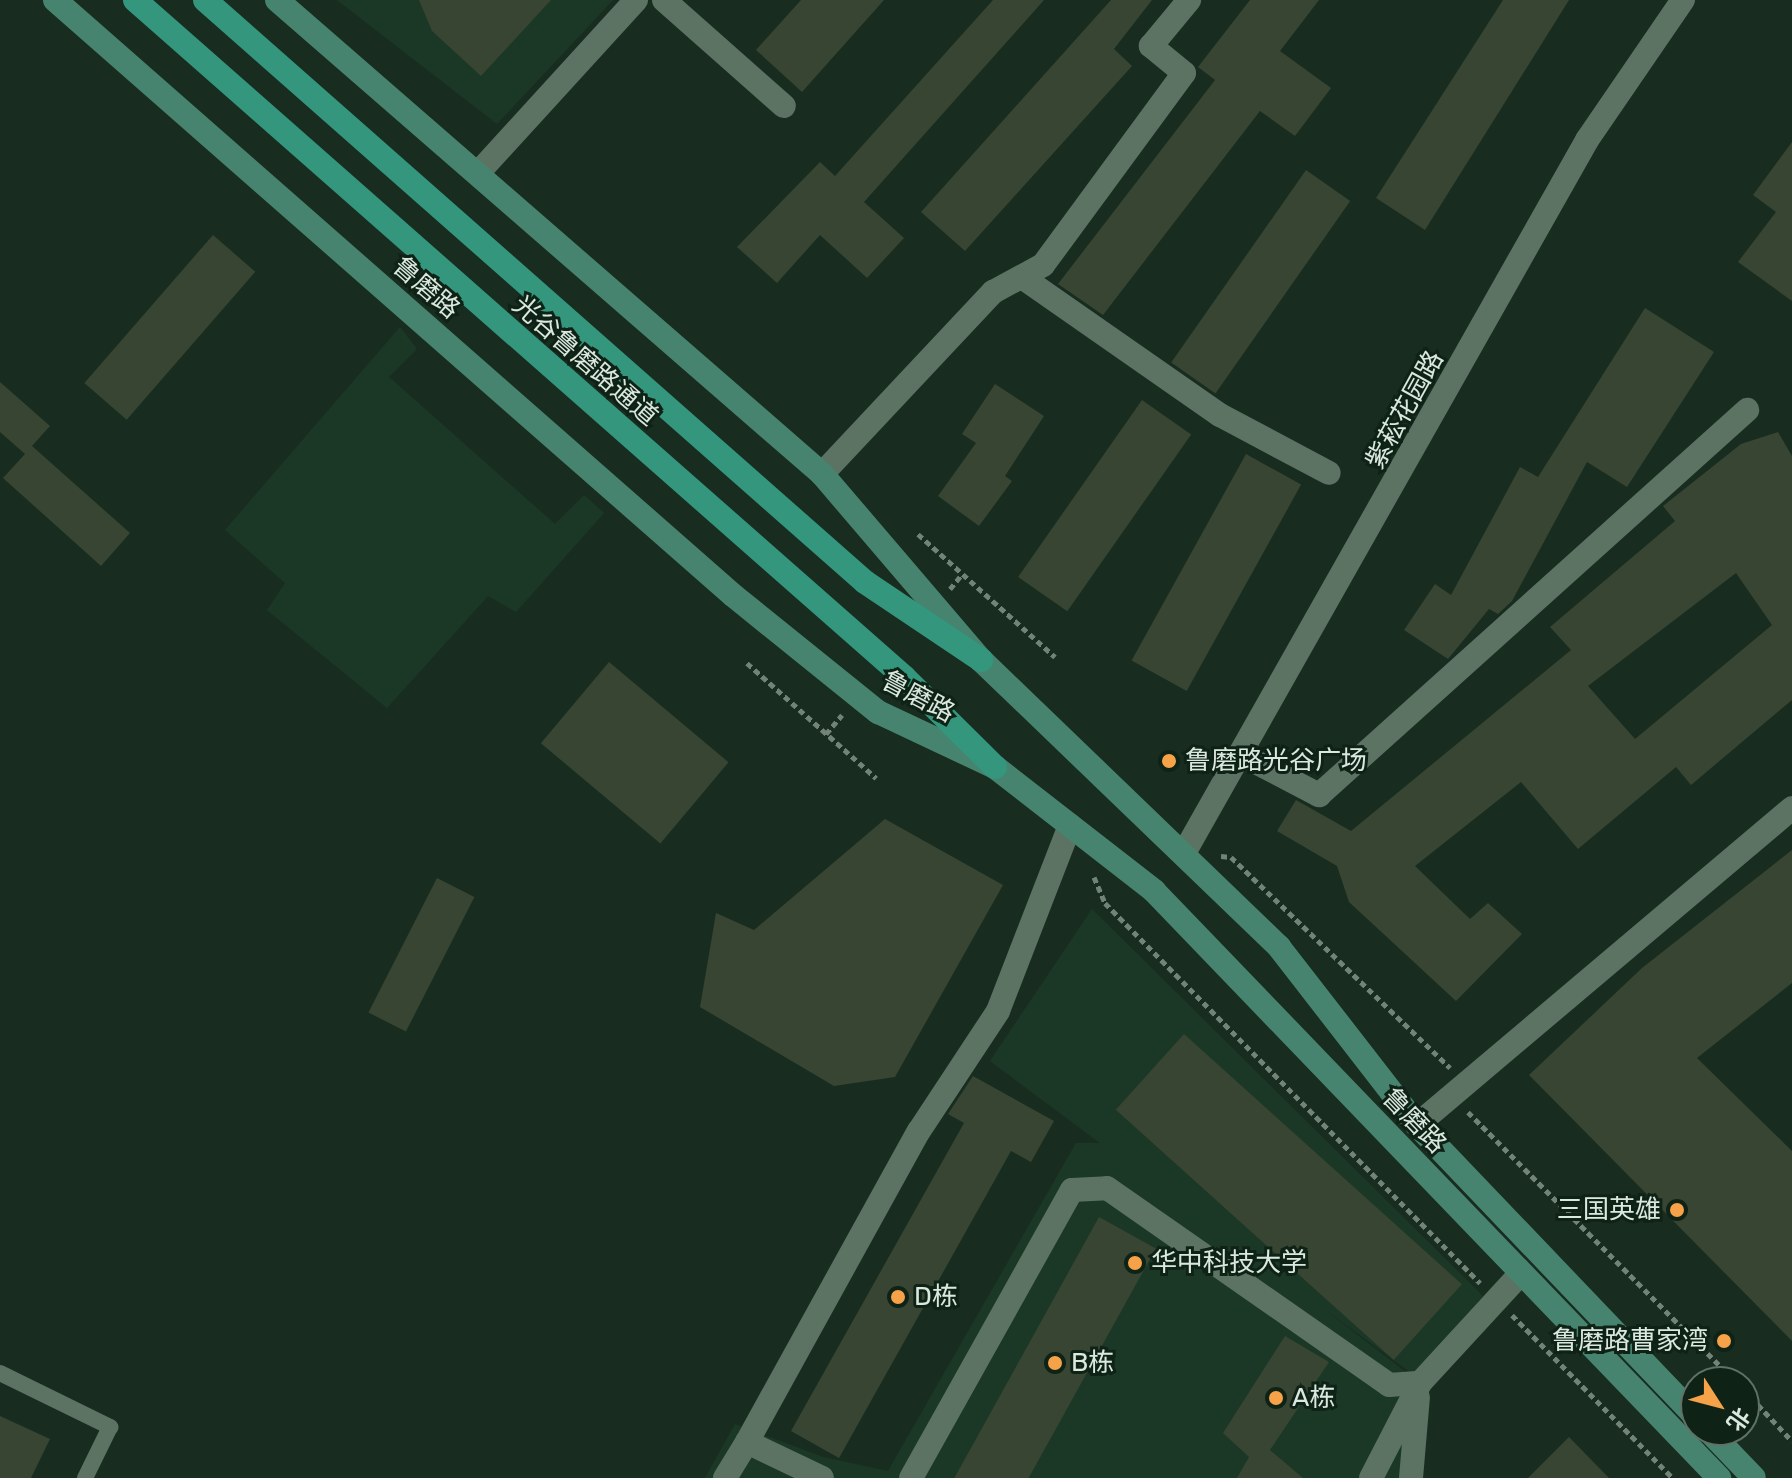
<!DOCTYPE html>
<meta charset="utf-8">
<style>
body{margin:0}
#map{position:relative;width:1792px;height:1478px;overflow:hidden;background:#182d20;font-family:Rubik,"Noto Sans SC",sans-serif}
div>[style]{position:absolute}
[style*='--x']{left:calc(var(--x)*1px);top:calc(var(--y)*1px);width:calc(var(--w)*1px);rotate:calc(var(--a)*1deg)}
.built>*{inset:0;background:#1b3827}
.building>*{inset:0;background:#374532;transform-origin:0 0}
.path>*{height:5px;margin-top:-2.5px;transform-origin:0;background:repeating-linear-gradient(90deg,#728378 0 6px,transparent 0 10px)}
.service>*{height:16px;margin:-8px;padding:0 8px;transform-origin:8px;border-radius:8px;background:#5c7363}
.minor>*{height:24px;margin:-12px;padding:0 12px;transform-origin:12px;border-radius:12px;background:#5c7363}
.tertiary>*{height:24px;margin:-12px;padding:0 12px;transform-origin:12px;border-radius:12px;background:#5c7363}
.secondary>*{height:24px;margin:-12px;padding:0 12px;transform-origin:12px;border-radius:12px;background:#478470}
.primary>*{height:24px;margin:-12px;padding:0 12px;transform-origin:12px;border-radius:12px;background:#33967d}
.dots>*{width:22px;height:22px;translate:-50% -50%;box-sizing:border-box;border:4px solid #0e2316;border-radius:50%}
span{translate:-50% -50%;white-space:nowrap;text-align:center;line-height:1.15;-webkit-text-stroke:6px #0e2316;paint-order:stroke}
.street-label{font-size:26px;color:#dbe8df}
.poi-label{font-size:26px;color:#dbe8df}
.left{translate:0 -50%;text-align:left}
.right{translate:-100% -50%;text-align:right}
.north{position:absolute;left:1680px;top:1366px;width:80px;height:80px;box-sizing:border-box;background:#0e2316;border:2px solid #607266;border-radius:50%;rotate:126deg;font-size:22px;font-weight:700;line-height:32px;text-align:center;color:#dbe8df}
.north::after{content:'';display:block;margin:auto;width:28px;height:36px;background:#f6a248;clip-path:polygon(50% 0,100% 100%,50% 72%,0 100%)}
</style>
<div id="map">
<div class="built">
<i style="clip-path:polygon(337px 0,613px 0,497px 124px)"></i>
<i style="clip-path:polygon(400px 327px,417px 349px,389px 377px,555px 524px,584px 495px,604px 513px,516px 612px,488px 596px,387px 708px,267px 610px,285px 583px,225px 530px)"></i>
<i style="clip-path:polygon(1092px 909px,1483px 1296px,1414px 1375px,1320px 1306px,1420px 1383px,1419px 1478px,705px 1478px,735px 1424px,823px 1457px,888px 1471px,1076px 1143px,1100px 1143px,990px 1061px)"></i>
</div>
<div class="building">
<i style="clip-path:polygon(419px 0,551px 0,481px 76px,432px 31px)"></i>
<i style="clip-path:polygon(801px 0,884px 0,802px 92px,756px 50px)"></i>
<i style="clip-path:polygon(993px 0,1044px 0,864px 202px,904px 238px,867px 278px,820px 235px,777px 283px,737px 247px,820px 162px,835px 176px)"></i>
<i style="clip-path:polygon(1111px 0,1152px 0,1114px 49px,1132px 66px,965px 251px,921px 212px)"></i>
<i style="clip-path:polygon(1250px 0,1319px 0,1280px 51px,1331px 88px,1295px 136px,1260px 111px,1103px 315px,1058px 284px,1215px 80px,1198px 67px)"></i>
<i style="clip-path:polygon(1503px 0,1569px 0,1425px 230px,1376px 198px)"></i>
<i style="clip-path:polygon(1792px 142px,1792px 301px,1738px 262px,1776px 212px,1753px 195px)"></i>
<i style="left:1306px;top:170px;width:54px;height:235px;rotate:35deg"></i>
<i style="left:213px;top:235px;width:56px;height:196px;rotate:41deg"></i>
<i style="clip-path:polygon(1645px 308px,1714px 352px,1627px 487px,1587px 462px,1512px 601px,1498px 614px,1489px 609px,1448px 659px,1404px 630px,1435px 584px,1451px 595px,1520px 467px,1538px 477px)"></i>
<i style="clip-path:polygon(0 382px,50px 426px,32px 446px,130px 533px,101px 566px,3px 478px,25px 454px,0 432px)"></i>
<i style="clip-path:polygon(995px 384px,1044px 416px,1005px 476px,1012px 481px,979px 526px,938px 496px,976px 443px,962px 434px)"></i>
<i style="left:1142px;top:400px;width:60px;height:216px;rotate:35deg"></i>
<i style="clip-path:polygon(evenodd,1778px 432px,1792px 456px,1792px 700px,1691px 785px,1676px 767px,1578px 849px,1521px 782px,1415px 866px,1470px 919px,1488px 903px,1522px 934px,1456px 1001px,1349px 902px,1337px 866px,1277px 831px,1296px 800px,1351px 831px,1571px 650px,1550px 627px,1675px 521px,1663px 506px,1741px 444px,1778px 432px,1736px 573px,1772px 625px,1635px 739px,1588px 686px,1736px 573px)"></i>
<i style="left:1246px;top:454px;width:63px;height:236px;rotate:29deg"></i>
<i style="left:609px;top:662px;width:156px;height:106px;rotate:40deg"></i>
<i style="clip-path:polygon(885px 819px,1003px 885px,895px 1077px,834px 1086px,700px 1007px,716px 913px,754px 930px)"></i>
<i style="clip-path:polygon(1792px 850px,1792px 983px,1697px 1058px,1792px 1151px,1792px 1341px,1529px 1075px,1642px 968px)"></i>
<i style="left:437px;top:878px;width:42px;height:151px;rotate:27deg"></i>
<i style="left:1184px;top:1034px;width:374px;height:102px;rotate:42deg"></i>
<i style="clip-path:polygon(973px 1076px,1054px 1121px,1031px 1162px,1011px 1151px,839px 1458px,791px 1431px,964px 1123px,948px 1114px)"></i>
<i style="left:1099px;top:1217px;width:65px;height:299px;rotate:29deg"></i>
<i style="clip-path:polygon(1285px 1336px,1329px 1362px,1270px 1450px,1303px 1478px,1237px 1478px,1249px 1457px,1223px 1433px)"></i>
<i style="clip-path:polygon(0 1416px,50px 1439px,31px 1478px,0 1478px)"></i>
<i style="clip-path:polygon(1569px 1437px,1609px 1478px,1528px 1478px)"></i>
</div>
<div class="path">
<i style="--x:918;--y:534;--w:184;--a:41.9"></i>
<i style="--x:950;--y:589;--w:19;--a:-51"></i>
<i style="--x:747;--y:663;--w:173;--a:41.7"></i>
<i style="--x:826;--y:734;--w:25;--a:-50"></i>
<i style="--x:1221;--y:856;--w:10;--a:6"></i>
<i style="--x:1231;--y:857;--w:304;--a:43.9"></i>
<i style="--x:1094;--y:877;--w:28;--a:67"></i>
<i style="--x:1105;--y:903;--w:534;--a:45.38"></i>
<i style="--x:1468;--y:1112;--w:380;--a:45.2"></i>
<i style="--x:1512;--y:1315;--w:229;--a:45.4"></i>
<i style="--x:1744;--y:1390;--w:70;--a:46.7"></i>
</div>
<div class="service">
<i style="--x:0;--y:1373;--w:123;--a:26.1"></i>
<i style="--x:110;--y:1427;--w:57;--a:116.1"></i>
</div>
<div class="minor">
<i style="--x:664;--y:0;--w:160;--a:41.5"></i>
<i style="--x:479;--y:172;--w:233;--a:-47.6"></i>
<i style="--x:1022;--y:277;--w:241;--a:34.9"></i>
<i style="--x:1220;--y:415;--w:123;--a:28"></i>
<i style="--x:822;--y:474;--w:250;--a:-46.8"></i>
<i style="--x:993;--y:292;--w:57;--a:-28.4"></i>
<i style="--x:1043;--y:265;--w:238;--a:-53.7"></i>
<i style="--x:1184;--y:73;--w:43;--a:-140.7"></i>
<i style="--x:1151;--y:46;--w:60;--a:-50.4"></i>
<i style="--x:1244;--y:756;--w:85;--a:27.5"></i>
<i style="--x:1319;--y:795;--w:576;--a:-41.97"></i>
<i style="--x:1417;--y:1125;--w:491;--a:-40.2"></i>
<i style="--x:747;--y:1442;--w:355;--a:-61.1"></i>
<i style="--x:919;--y:1131;--w:144;--a:-56.6"></i>
<i style="--x:998;--y:1011;--w:199;--a:-68.8"></i>
<i style="--x:725;--y:1478;--w:42;--a:-58.6"></i>
<i style="--x:747;--y:1442;--w:83;--a:25.6"></i>
<i style="--x:911;--y:1478;--w:330;--a:-60.8"></i>
<i style="--x:1072;--y:1190;--w:35;--a:-3"></i>
<i style="--x:1107;--y:1188;--w:344;--a:34.9"></i>
<i style="--x:1389;--y:1385;--w:31;--a:-4"></i>
<i style="--x:1371;--y:1478;--w:107;--a:-62.7"></i>
<i style="--x:1420;--y:1383;--w:149;--a:-47.4"></i>
<i style="--x:1411;--y:1478;--w:81;--a:-85.1"></i>
</div>
<div class="tertiary">
<i style="--x:1184;--y:853;--w:819;--a:-60.52"></i>
<i style="--x:1587;--y:140;--w:170;--a:-55.6"></i>
</div>
<div class="secondary">
<i style="--x:55;--y:0;--w:903;--a:41.28"></i>
<i style="--x:734;--y:596;--w:185;--a:38.9"></i>
<i style="--x:878;--y:712;--w:129;--a:25.2"></i>
<i style="--x:995;--y:767;--w:202;--a:37.9"></i>
<i style="--x:1154;--y:891;--w:815;--a:46.09"></i>
<i style="--x:277;--y:0;--w:722;--a:41.01"></i>
<i style="--x:822;--y:474;--w:245;--a:49.5"></i>
<i style="--x:981;--y:660;--w:414;--a:43.9"></i>
<i style="--x:1279;--y:947;--w:225;--a:52.2"></i>
<i style="--x:1417;--y:1125;--w:404;--a:46.3"></i>
<i style="--x:1708;--y:1430;--w:66;--a:46.2"></i>
</div>
<div class="primary">
<i style="--x:135;--y:0;--w:1025;--a:41.36"></i>
<i style="--x:904;--y:677;--w:128;--a:44.7"></i>
<i style="--x:205;--y:0;--w:880;--a:41.41"></i>
<i style="--x:865;--y:582;--w:140;--a:33.9"></i>
</div>
<div class="dots">
<i style="left:1169px;top:761px;background:#f6a248"></i>
<i style="left:1677px;top:1210px;background:#f6a248"></i>
<i style="left:1135px;top:1263px;background:#f6a248"></i>
<i style="left:898px;top:1297px;background:#f6a248"></i>
<i style="left:1724px;top:1341px;background:#f6a248"></i>
<i style="left:1055px;top:1363px;background:#f6a248"></i>
<i style="left:1276px;top:1398px;background:#f6a248"></i>
</div>
<div class="street-label">
<span style="left:426px;top:288px;rotate:41deg">鲁磨路</span>
<span style="left:585px;top:361px;rotate:41deg">光谷鲁磨路通道</span>
<span style="left:1405px;top:410px;rotate:-61deg">紫菘花园路</span>
<span style="left:918px;top:697px;rotate:28deg">鲁磨路</span>
<span style="left:1414px;top:1121px;rotate:46deg">鲁磨路</span>
</div>
<div class="poi-label">
<span class="left" style="left:1185px;top:761px">鲁磨路光谷广场</span>
<span class="right" style="left:1661px;top:1210px">三国英雄</span>
<span class="left" style="left:1151px;top:1263px">华中科技大学</span>
<span class="left" style="left:914px;top:1297px">D栋</span>
<span class="right" style="left:1708px;top:1341px">鲁磨路曹家湾</span>
<span class="left" style="left:1071px;top:1363px">B栋</span>
<span class="left" style="left:1292px;top:1398px">A栋</span>
</div>
<div class="north">北</div>
</div>
